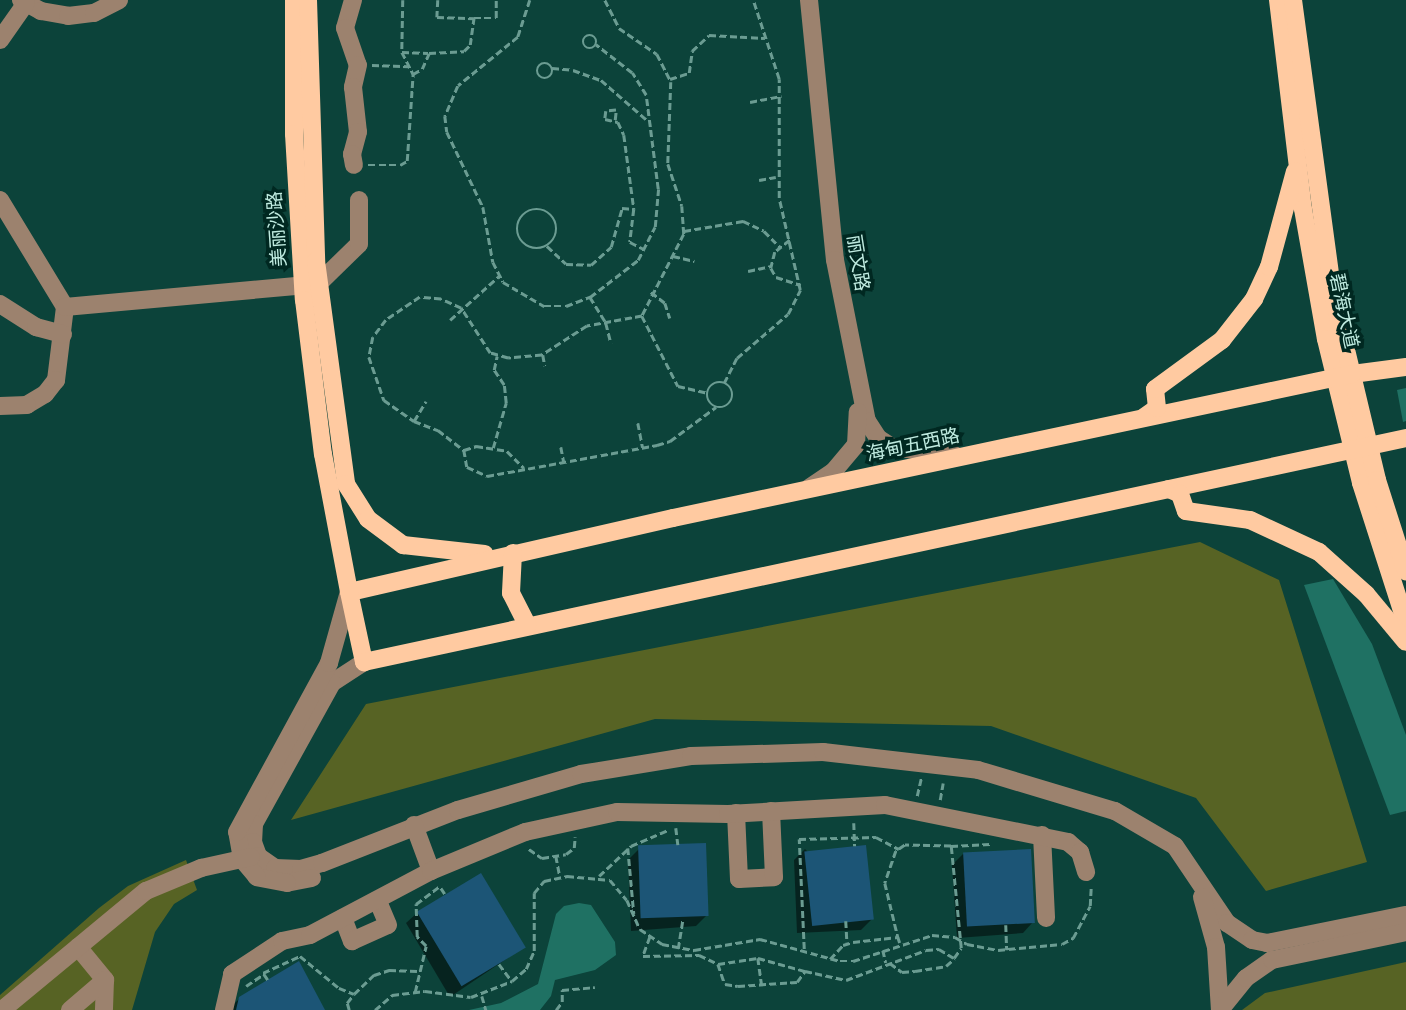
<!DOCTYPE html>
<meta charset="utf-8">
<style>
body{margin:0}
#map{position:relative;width:1406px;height:1010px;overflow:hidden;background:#0c433a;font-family:"Source Sans 3","Noto Sans SC",sans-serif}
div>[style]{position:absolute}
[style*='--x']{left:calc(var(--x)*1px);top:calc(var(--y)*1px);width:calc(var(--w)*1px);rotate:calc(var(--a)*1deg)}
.green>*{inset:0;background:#576324}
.water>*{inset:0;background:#1f7163}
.shadow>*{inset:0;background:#0007}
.building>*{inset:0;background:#1c5576;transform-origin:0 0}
.path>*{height:2.5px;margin-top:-1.25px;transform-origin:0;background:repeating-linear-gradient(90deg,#6b9c92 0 7px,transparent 0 10.5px)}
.path>.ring{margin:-1.25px;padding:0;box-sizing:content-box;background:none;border:2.5px solid #6b9c92;border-radius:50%}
.minor>*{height:18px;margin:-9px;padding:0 9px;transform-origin:9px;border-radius:9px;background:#9c826e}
.major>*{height:18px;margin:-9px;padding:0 9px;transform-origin:9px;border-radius:9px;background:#ffcaa1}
span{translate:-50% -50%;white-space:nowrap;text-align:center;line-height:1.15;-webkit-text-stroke:7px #002821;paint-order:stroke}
.street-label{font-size:19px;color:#bfebe0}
</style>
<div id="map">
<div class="green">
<i style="clip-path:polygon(1200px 542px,1279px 580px,1367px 862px,1266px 891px,1196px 798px,991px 726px,655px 719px,291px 820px,366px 704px)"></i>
<i style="clip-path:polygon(186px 860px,197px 890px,174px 904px,155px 932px,132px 1010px,0 1010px,0 995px,99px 908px,128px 886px)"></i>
<i style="clip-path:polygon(1406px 962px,1406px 1010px,1242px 1010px,1265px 993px)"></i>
</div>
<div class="water">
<i style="clip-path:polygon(1406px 388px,1406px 421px,1403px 422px,1397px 390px)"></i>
<i style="clip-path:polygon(1333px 579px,1372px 644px,1406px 735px,1406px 811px,1390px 815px,1304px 585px)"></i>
<i style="clip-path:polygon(579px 903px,591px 905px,615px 942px,616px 955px,595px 970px,555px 980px,551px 996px,540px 1010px,469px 1010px,501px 1003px,538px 984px,556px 914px,564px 906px)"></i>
</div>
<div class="shadow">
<i style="clip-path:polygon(639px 849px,707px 915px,696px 926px,631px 931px,628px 860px)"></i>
<i style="clip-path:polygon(805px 849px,872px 919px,861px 930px,797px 933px,794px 860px)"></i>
<i style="clip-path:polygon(963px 854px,1033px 922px,1023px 933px,957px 938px,952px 865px)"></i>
<i style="clip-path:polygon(417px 913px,524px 947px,450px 997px,406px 923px)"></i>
<i style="clip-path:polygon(240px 998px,323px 1010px,228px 1010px)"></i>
</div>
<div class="building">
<i style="left:706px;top:843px;width:73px;height:68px;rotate:88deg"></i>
<i style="left:866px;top:845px;width:75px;height:62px;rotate:84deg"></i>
<i style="left:1031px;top:849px;width:74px;height:68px;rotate:87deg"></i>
<i style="left:481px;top:873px;width:87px;height:75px;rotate:59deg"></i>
<i style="clip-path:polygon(299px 961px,325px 1010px,236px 1010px,239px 997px)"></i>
</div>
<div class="path">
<i style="--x:403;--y:0;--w:52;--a:91.1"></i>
<i style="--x:402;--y:52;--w:26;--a:2"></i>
<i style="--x:438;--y:0;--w:17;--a:93"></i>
<i style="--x:437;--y:17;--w:37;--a:2"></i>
<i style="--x:530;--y:0;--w:39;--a:108"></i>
<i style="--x:518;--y:37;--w:77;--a:140.8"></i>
<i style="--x:458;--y:86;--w:33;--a:113"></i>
<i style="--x:445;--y:116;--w:16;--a:83"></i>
<i style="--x:447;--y:132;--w:83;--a:64.4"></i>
<i style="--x:483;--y:207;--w:56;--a:79.7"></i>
<i style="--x:493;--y:262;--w:22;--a:63"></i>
<i style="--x:503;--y:282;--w:48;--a:30.3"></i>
<i style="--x:544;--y:306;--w:22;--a:0"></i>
<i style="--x:566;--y:306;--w:26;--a:-21"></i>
<i style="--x:590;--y:297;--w:31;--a:58"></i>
<i style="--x:606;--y:323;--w:21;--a:76"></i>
<i style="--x:605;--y:0;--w:31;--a:63"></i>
<i style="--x:619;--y:28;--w:46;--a:34.4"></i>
<i style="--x:657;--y:54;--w:31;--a:63"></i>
<i style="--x:671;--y:82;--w:82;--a:92.1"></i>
<i style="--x:668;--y:164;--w:44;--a:71.6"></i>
<i style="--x:682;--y:206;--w:28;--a:86"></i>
<i style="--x:684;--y:234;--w:92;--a:117.1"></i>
<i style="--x:642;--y:316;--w:56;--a:169.7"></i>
<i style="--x:587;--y:326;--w:54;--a:147.2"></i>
<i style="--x:542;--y:355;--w:34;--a:175"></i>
<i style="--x:508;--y:358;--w:19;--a:-164"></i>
<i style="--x:490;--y:353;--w:54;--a:-122.8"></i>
<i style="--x:461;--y:308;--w:22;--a:-156"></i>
<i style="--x:441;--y:299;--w:21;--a:-175"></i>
<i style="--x:420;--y:297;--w:41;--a:145.9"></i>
<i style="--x:386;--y:320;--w:21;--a:127"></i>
<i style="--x:373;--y:337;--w:20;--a:101"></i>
<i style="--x:369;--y:357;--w:46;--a:70.8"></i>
<i style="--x:384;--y:400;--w:37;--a:35"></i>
<i style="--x:414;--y:421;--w:26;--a:21"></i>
<i style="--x:438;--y:430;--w:33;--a:38"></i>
<i style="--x:464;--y:450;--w:17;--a:80"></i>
<i style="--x:467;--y:467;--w:22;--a:24"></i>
<i style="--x:487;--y:476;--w:173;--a:-10.3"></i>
<i style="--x:657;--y:445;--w:14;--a:-17"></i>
<i style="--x:670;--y:441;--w:57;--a:-36.5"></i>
<i class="ring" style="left:583px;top:35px;width:11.5px;height:11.5px"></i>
<i style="--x:402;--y:52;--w:25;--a:63"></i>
<i class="ring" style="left:537px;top:63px;width:13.5px;height:13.5px"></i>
<i style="--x:372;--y:65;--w:37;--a:2"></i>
<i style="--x:552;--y:68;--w:21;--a:5"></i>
<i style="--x:573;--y:70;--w:30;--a:20"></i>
<i style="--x:601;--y:80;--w:62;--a:41.1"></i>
<i style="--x:670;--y:79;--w:20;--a:-18"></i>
<i style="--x:689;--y:73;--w:22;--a:-82"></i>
<i style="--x:692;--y:51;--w:23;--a:-43"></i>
<i style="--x:709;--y:35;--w:56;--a:3.1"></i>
<i style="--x:750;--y:102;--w:32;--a:-11"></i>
<i style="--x:615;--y:120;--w:10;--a:-84"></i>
<i style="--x:616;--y:110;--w:10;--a:174"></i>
<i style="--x:606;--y:111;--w:8;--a:97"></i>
<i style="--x:605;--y:119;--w:13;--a:13"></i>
<i style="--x:618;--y:122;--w:14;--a:65"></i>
<i style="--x:624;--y:135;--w:75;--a:82.3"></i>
<i style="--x:634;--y:209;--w:33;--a:97"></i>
<i style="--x:630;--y:242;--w:16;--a:27"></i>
<i style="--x:368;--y:165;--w:32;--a:0"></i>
<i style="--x:400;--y:165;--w:8;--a:-30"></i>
<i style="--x:407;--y:161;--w:87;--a:-86.1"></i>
<i style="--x:413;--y:74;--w:10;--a:-29"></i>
<i style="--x:422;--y:69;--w:17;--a:-66"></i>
<i style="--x:429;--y:53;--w:35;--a:-3"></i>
<i style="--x:464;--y:51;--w:8;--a:-45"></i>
<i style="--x:470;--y:45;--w:27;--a:-82"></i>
<i style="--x:474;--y:18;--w:22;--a:0"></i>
<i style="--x:496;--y:18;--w:18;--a:-90"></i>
<i style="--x:759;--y:180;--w:17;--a:-10"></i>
<i class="ring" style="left:517px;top:209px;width:37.5px;height:37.5px"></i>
<i style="--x:684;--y:231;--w:60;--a:-9.6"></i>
<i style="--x:743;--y:221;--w:23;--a:25"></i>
<i style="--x:764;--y:231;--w:23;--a:45"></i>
<i style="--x:790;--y:240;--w:19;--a:141"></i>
<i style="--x:775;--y:252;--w:16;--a:104"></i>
<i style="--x:771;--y:268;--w:10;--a:61"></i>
<i style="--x:776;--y:277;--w:26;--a:18"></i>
<i style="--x:547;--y:246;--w:26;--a:43"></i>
<i style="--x:566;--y:264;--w:25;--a:2"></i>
<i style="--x:591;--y:265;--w:27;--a:-42"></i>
<i style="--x:611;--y:247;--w:41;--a:-74.2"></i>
<i style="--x:622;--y:208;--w:12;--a:5"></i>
<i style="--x:673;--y:256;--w:22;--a:13"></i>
<i style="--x:748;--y:271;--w:24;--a:-12"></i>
<i style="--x:651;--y:292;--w:18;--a:38"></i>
<i style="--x:665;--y:303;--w:16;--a:72"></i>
<i style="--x:590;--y:297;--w:61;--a:-37.6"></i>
<i style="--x:638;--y:260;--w:37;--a:-63"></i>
<i style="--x:655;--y:227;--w:38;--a:-85"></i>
<i style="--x:658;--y:189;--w:95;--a:-97.3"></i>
<i style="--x:646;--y:95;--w:26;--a:-122"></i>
<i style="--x:632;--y:73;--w:46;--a:-142.1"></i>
<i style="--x:642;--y:316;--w:79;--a:62.8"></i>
<i style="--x:678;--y:386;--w:31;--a:13"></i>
<i style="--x:450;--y:320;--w:66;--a:-41.9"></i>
<i style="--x:543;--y:355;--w:11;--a:80"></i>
<i class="ring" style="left:707px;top:382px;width:23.5px;height:23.5px"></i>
<i style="--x:724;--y:383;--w:28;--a:-63"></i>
<i style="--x:737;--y:358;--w:67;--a:-40.8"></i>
<i style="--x:788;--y:314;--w:27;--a:-63"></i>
<i style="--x:800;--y:290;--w:94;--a:-102.9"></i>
<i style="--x:779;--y:198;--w:119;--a:-90"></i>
<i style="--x:779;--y:79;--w:83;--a:-108.2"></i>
<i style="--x:414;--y:421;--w:23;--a:-59"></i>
<i style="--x:638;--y:423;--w:25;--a:79"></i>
<i style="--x:561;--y:447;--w:16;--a:79"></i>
<i style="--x:493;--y:448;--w:47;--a:-73.9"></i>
<i style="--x:506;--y:403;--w:18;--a:-96"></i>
<i style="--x:504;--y:385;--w:18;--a:-124"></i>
<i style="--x:494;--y:370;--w:14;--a:-78"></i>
<i style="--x:464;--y:450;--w:13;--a:-18"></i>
<i style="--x:476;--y:446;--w:31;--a:9"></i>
<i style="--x:507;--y:451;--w:24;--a:45"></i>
<i style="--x:917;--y:796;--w:18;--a:-77"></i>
<i style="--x:940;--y:800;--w:17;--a:-80"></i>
<i style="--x:854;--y:823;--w:23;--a:88"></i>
<i style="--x:676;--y:828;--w:17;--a:83"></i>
<i style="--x:951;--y:846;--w:39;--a:-3"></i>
<i style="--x:628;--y:848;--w:66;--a:84.8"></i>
<i style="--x:529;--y:849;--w:16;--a:35"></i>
<i style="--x:542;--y:858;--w:24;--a:-9"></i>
<i style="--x:566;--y:854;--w:10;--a:-37"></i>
<i style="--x:574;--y:848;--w:11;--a:-85"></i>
<i style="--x:556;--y:856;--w:21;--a:79"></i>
<i style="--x:599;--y:876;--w:44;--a:-43.2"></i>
<i style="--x:631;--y:846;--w:40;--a:-23.4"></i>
<i style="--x:441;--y:888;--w:7;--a:56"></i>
<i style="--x:846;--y:921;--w:21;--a:87"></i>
<i style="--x:1006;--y:925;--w:25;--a:88"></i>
<i style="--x:650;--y:937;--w:20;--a:110"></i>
<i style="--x:643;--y:956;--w:56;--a:-1"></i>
<i style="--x:699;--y:955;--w:21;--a:25"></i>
<i style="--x:718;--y:964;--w:21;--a:71"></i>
<i style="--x:725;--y:984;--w:13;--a:9"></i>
<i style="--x:738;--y:986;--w:59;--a:-3.9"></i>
<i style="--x:797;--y:982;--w:14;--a:-54"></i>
<i style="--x:805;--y:971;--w:42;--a:12.4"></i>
<i style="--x:846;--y:980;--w:85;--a:-20.6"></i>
<i style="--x:926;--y:950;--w:13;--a:-4"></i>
<i style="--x:939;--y:949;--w:17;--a:31"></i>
<i style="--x:954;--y:958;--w:12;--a:-55"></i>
<i style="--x:961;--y:948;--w:102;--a:-95.6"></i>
<i style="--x:951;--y:846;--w:46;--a:-178.8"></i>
<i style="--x:905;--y:845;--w:11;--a:146"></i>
<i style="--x:896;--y:851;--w:34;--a:109"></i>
<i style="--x:885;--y:883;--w:56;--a:76.5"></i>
<i style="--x:678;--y:949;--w:31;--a:-81"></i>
<i style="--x:804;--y:949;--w:110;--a:-92.6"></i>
<i style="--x:799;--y:839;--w:77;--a:-1.5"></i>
<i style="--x:876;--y:837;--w:26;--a:28"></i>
<i style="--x:883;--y:950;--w:13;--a:77"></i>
<i style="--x:758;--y:958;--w:28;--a:82"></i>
<i style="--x:830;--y:959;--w:19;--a:-47"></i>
<i style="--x:843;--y:945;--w:10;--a:-17"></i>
<i style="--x:853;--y:942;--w:45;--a:-6.3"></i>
<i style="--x:898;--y:937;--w:6;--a:72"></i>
<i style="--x:890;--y:963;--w:15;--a:37"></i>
<i style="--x:902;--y:972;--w:13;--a:-4"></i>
<i style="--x:915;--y:971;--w:31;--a:-9"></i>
<i style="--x:946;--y:966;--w:11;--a:-41"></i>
<i style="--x:499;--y:964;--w:21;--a:53"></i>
<i style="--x:718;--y:964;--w:40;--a:-8.5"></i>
<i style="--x:758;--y:958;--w:49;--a:15.5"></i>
<i style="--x:263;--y:973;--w:41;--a:-24.7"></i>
<i style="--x:300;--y:956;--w:50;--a:39.4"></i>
<i style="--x:339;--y:988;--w:16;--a:22"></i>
<i style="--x:246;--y:986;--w:22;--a:-34"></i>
<i style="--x:264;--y:974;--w:7;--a:56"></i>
<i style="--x:415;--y:992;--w:47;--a:-76.6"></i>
<i style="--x:426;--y:946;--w:13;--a:-135"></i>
<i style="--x:417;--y:937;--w:33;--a:-92"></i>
<i style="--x:416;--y:904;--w:30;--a:-37"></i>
<i style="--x:482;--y:996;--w:15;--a:74"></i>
<i style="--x:349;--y:1010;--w:7;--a:-106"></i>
<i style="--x:347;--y:1003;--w:11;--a:-52"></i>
<i style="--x:354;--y:994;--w:28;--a:-44"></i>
<i style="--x:374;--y:975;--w:16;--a:-18"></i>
<i style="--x:389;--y:970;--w:28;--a:2"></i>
<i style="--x:375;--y:1010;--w:23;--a:-41"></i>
<i style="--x:392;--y:995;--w:33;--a:-7"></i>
<i style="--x:425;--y:991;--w:46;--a:7.4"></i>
<i style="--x:471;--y:997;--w:44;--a:-21.3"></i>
<i style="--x:512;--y:981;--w:18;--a:-41"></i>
<i style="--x:526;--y:969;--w:20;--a:-66"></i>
<i style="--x:534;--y:951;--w:58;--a:-90"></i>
<i style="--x:534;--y:893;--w:16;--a:-50"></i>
<i style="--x:544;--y:881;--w:24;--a:-12"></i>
<i style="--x:567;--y:876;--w:43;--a:5.3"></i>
<i style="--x:610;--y:880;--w:26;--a:50"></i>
<i style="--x:627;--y:900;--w:32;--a:66"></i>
<i style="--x:640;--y:929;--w:27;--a:34"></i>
<i style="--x:662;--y:944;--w:33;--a:11"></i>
<i style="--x:694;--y:950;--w:67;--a:-9.5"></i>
<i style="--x:760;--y:939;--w:83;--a:15.4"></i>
<i style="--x:840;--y:961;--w:13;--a:0"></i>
<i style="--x:853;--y:961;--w:83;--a:-18.2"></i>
<i style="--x:932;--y:935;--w:23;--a:5"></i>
<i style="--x:955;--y:937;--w:14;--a:30"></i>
<i style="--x:967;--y:944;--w:32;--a:11"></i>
<i style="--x:998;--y:950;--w:64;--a:-5.4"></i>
<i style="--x:1062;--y:944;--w:13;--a:-29"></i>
<i style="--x:1073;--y:938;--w:36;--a:-62"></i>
<i style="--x:1090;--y:906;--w:19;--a:-87"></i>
<i style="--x:556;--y:1010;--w:10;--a:-53"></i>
<i style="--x:562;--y:1002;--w:12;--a:-90"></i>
<i style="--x:562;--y:990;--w:33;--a:-5"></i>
</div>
<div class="minor">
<i style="--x:21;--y:0;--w:23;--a:29"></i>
<i style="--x:41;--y:11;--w:27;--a:10"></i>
<i style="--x:68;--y:16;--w:26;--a:-7"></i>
<i style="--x:94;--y:13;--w:28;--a:-27"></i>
<i style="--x:353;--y:0;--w:29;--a:106"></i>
<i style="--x:345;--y:28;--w:39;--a:71"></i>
<i style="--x:358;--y:65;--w:23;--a:103"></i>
<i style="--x:353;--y:87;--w:45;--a:83.7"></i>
<i style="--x:358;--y:132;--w:23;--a:105"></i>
<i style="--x:352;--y:154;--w:11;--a:80"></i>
<i style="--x:809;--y:0;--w:261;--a:84.3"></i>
<i style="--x:835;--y:260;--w:164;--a:78.8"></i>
<i style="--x:867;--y:421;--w:20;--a:57"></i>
<i style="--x:878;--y:438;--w:17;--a:33"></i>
<i style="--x:892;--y:447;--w:63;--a:7.4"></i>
<i style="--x:0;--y:40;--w:45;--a:-54.9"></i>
<i style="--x:0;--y:200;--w:125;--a:58.7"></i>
<i style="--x:65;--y:307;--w:74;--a:97"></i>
<i style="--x:56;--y:380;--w:18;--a:128"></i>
<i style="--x:45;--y:394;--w:21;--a:149"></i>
<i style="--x:27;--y:405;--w:27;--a:178"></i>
<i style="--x:0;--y:304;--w:43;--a:32.6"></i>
<i style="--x:36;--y:327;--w:28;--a:15"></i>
<i style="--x:65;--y:307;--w:254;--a:-5.2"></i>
<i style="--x:318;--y:284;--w:57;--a:-44.3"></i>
<i style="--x:359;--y:244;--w:44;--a:-90"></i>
<i style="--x:809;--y:488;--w:29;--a:-34"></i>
<i style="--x:833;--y:472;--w:35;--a:-50"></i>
<i style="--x:856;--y:445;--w:33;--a:-87"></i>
<i style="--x:364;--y:662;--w:38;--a:147"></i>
<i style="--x:332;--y:683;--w:161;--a:119"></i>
<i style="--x:254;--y:824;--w:18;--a:93"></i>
<i style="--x:253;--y:842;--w:15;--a:70"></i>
<i style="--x:258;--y:856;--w:21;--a:35"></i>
<i style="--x:275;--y:868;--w:26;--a:2"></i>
<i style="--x:301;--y:869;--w:22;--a:-16"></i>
<i style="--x:322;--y:863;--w:146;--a:-21.3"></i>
<i style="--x:458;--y:810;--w:128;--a:-16.3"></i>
<i style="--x:581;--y:774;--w:111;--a:-9.3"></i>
<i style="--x:691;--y:756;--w:132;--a:-1.7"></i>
<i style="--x:823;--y:752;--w:156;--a:6.6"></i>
<i style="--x:978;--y:770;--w:143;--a:16.7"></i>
<i style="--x:1115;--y:811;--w:69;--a:30.3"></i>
<i style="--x:1175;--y:846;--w:93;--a:56"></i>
<i style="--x:1227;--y:923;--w:30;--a:34"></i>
<i style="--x:1252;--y:940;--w:15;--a:11"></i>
<i style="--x:1267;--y:943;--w:142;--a:-11.4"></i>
<i style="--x:736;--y:813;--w:66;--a:87.4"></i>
<i style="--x:739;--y:879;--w:35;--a:-3"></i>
<i style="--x:774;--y:877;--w:66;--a:-92.6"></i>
<i style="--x:414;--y:825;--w:49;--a:69.7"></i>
<i style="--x:1042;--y:835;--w:83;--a:87.2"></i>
<i style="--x:312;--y:878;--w:25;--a:169"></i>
<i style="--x:287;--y:883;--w:31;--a:-169"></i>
<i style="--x:257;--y:877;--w:23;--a:-130"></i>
<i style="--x:242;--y:859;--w:27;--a:-100"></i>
<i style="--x:237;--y:832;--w:192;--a:-61.4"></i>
<i style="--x:329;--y:663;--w:74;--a:-74.3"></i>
<i style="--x:1202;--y:897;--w:52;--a:74.4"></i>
<i style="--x:1216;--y:947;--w:63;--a:86.4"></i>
<i style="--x:343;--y:918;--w:25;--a:69"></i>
<i style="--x:352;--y:941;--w:39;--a:-24"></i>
<i style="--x:388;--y:925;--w:26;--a:-113"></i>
<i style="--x:78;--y:947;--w:43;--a:50.7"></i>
<i style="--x:105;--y:980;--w:30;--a:92"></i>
<i style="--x:2;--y:1010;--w:187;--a:-39.6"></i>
<i style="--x:146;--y:891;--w:60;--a:-22.7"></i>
<i style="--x:201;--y:868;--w:51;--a:-12.4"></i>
<i style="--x:70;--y:1010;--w:46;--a:-40.6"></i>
<i style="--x:224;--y:1010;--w:37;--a:-77"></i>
<i style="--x:232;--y:974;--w:60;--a:-33.4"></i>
<i style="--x:282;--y:941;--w:29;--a:-12"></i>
<i style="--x:310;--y:935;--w:137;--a:-27.9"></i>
<i style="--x:431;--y:871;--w:102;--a:-22.5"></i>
<i style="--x:525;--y:832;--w:94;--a:-12.3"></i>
<i style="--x:617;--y:812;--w:111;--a:1"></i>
<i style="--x:728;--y:814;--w:157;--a:-3.3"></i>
<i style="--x:885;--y:805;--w:187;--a:11.4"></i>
<i style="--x:1068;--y:842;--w:16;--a:40"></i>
<i style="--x:1080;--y:852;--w:21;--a:73"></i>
<i style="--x:1220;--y:1010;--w:41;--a:-50.9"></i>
<i style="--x:1246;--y:978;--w:32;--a:-35"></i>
<i style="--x:1272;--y:960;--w:137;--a:-11.8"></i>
</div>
<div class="major">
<i style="--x:294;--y:0;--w:134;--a:90"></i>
<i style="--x:294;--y:134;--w:166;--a:86.6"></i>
<i style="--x:304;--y:300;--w:155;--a:83"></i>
<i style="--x:323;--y:454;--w:140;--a:79.3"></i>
<i style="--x:308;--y:0;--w:261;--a:88.2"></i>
<i style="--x:316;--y:261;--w:225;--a:82.3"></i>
<i style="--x:346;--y:484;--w:41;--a:57.8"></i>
<i style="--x:368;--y:519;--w:44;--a:36.6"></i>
<i style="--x:403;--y:545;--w:82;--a:6.3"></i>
<i style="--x:1278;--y:0;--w:210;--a:83.2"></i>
<i style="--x:1303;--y:209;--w:132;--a:80"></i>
<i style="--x:1326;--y:339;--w:148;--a:76.3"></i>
<i style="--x:1361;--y:483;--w:147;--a:72.2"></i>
<i style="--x:1293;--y:0;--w:298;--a:82.3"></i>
<i style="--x:1333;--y:295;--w:190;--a:76.6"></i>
<i style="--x:1377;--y:480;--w:96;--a:72.3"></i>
<i style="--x:1406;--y:367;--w:54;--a:172.6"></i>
<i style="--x:1352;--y:374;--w:694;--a:168.03"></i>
<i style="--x:673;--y:518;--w:332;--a:167.1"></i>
<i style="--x:349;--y:592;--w:72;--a:77.9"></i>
<i style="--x:364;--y:662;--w:1066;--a:-12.13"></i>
<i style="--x:1144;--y:417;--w:16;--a:-35"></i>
<i style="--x:1157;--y:408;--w:19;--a:-96"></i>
<i style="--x:1155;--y:389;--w:83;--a:-36.2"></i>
<i style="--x:1222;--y:340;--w:52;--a:-52"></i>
<i style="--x:1254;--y:299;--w:35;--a:-65"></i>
<i style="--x:1269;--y:267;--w:99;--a:-74.8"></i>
<i style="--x:1169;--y:489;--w:12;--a:24"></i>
<i style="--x:1180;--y:494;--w:18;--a:71"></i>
<i style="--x:1186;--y:511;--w:65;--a:8"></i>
<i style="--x:1250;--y:520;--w:76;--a:24.9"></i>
<i style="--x:1319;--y:552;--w:63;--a:41.8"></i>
<i style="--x:1366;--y:594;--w:62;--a:50.2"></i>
<i style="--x:513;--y:553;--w:40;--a:92.9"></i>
<i style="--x:511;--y:593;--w:36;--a:63"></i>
</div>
<div class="street-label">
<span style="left:278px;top:229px;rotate:-94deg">美丽沙路</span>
<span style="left:857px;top:263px;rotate:81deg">丽文路</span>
<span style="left:1343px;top:311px;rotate:78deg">碧海大道</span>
<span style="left:913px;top:446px;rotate:-12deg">海甸五西路</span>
</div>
</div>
